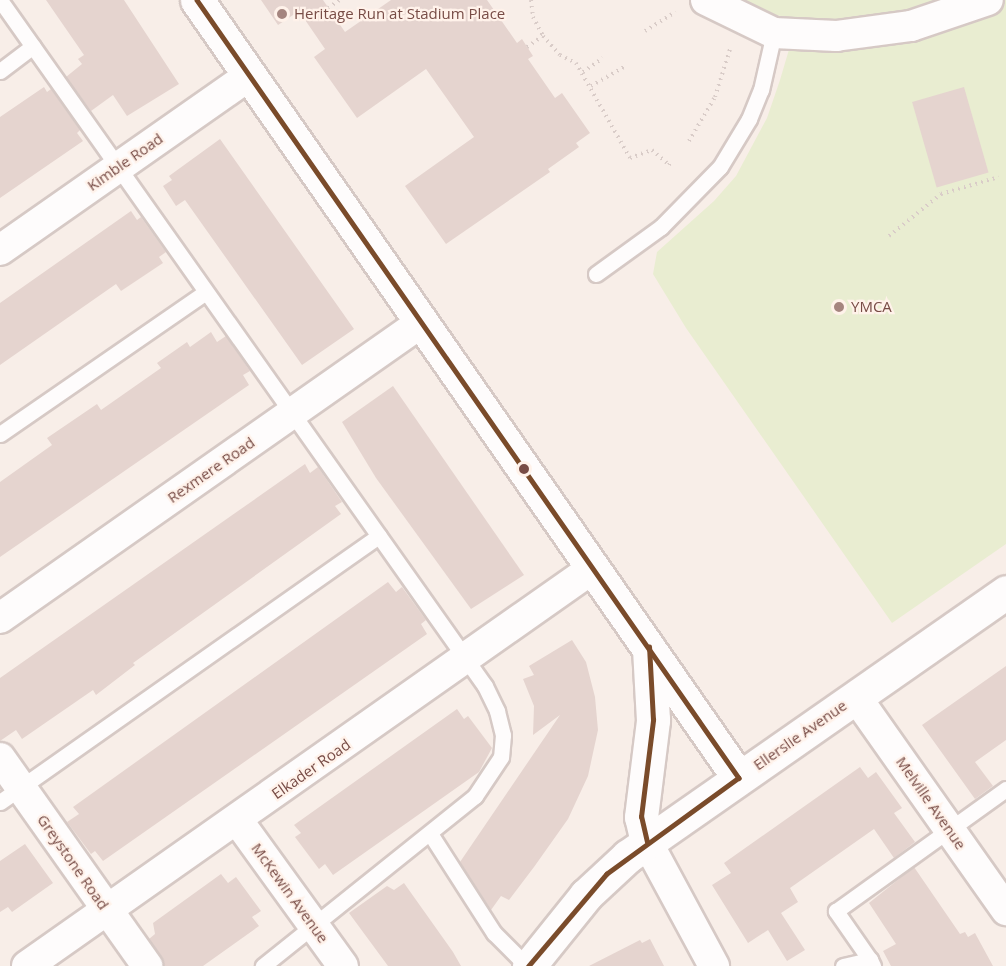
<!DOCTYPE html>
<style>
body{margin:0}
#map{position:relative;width:1006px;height:966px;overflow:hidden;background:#f8eee8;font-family:"Open Sans",sans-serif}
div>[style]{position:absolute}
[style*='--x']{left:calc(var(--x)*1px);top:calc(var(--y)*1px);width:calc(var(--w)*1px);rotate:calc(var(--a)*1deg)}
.green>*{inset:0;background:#e9edd1}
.building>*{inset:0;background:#e5d4cf;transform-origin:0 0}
.path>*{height:4px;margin-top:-2px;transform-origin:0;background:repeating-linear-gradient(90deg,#d9ccc8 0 1.5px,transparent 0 6px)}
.roads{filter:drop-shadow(2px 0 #d6c9c5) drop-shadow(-2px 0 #d6c9c5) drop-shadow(0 2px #d6c9c5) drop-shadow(0 -2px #d6c9c5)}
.lane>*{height:15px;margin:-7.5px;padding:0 7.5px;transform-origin:7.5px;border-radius:7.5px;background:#fefcfc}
.street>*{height:30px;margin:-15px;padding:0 15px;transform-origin:15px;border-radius:15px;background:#fefcfc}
.secondary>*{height:33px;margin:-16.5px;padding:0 16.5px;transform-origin:16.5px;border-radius:16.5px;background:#fefcfc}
.bus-1>*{height:4.5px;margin:-2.25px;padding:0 2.25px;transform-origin:2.25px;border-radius:2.25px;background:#7a4b2a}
.dots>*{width:16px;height:16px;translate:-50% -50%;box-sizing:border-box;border:3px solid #fff2ea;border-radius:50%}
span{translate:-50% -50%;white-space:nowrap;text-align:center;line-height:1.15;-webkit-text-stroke:4.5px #fff2ea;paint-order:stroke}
.poi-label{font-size:15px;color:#784c46}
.left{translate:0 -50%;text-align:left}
.street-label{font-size:15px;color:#784c46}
</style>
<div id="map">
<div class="green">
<i style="clip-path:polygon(735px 0,1006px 0,1006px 544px,892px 623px,686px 328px,653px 274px,657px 252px,714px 201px,736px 176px,767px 118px,780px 80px,798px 19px,775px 15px)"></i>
</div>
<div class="building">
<i style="clip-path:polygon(46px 0,124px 0,179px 84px,127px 116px,113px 95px,91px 111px,66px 77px,82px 64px,78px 59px,84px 55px)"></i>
<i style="clip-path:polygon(261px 0,323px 0,345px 32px,391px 0,487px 0,517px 43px,522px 39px,533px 56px,528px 59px,555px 98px,562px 93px,590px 133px,576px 143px,579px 147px,548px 169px,550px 172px,446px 244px,405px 186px,474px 137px,426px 69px,357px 118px,314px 57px,325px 49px,299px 11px,278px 25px)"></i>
<i style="clip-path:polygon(44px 87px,47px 92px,51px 89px,80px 130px,77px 133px,83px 141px,0 198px,0 117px)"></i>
<i style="left:964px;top:87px;width:89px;height:54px;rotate:74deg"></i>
<i style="clip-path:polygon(220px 139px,354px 329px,302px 365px,185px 200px,176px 206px,163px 186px,172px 180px,169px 176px)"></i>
<i style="clip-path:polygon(131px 211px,137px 220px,141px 217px,166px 252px,159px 257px,163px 263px,121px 291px,116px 284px,0 365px,0 303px)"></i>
<i style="clip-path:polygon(211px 332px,217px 342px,226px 336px,250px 371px,243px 375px,249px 385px,0 557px,0 482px,52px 445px,47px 438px,97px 404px,101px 410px,161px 368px,157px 363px,187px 342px,190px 347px)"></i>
<i style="clip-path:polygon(393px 386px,524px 575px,471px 609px,376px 478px,342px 422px)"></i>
<i style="clip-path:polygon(305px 464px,310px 473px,318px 467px,342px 502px,335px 506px,341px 514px,133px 663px,135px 665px,96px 695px,93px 690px,22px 739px,16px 730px,0 741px,0 678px)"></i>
<i style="clip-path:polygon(388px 582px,396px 592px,402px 587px,426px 620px,421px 624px,427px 634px,103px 861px,95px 851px,91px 854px,67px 822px,79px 814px,73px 807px)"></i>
<i style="clip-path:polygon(572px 640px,586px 662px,595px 697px,598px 730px,588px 776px,568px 819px,534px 867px,509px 900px,501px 896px,491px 910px,460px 862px,560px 715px,533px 735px,534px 706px,523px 679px,534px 675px,529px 666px)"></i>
<i style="clip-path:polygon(1006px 666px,1006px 740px,975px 762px,993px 786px,975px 799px,922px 725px)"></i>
<i style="clip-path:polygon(457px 709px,464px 719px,468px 716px,492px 748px,479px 772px,333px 875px,325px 864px,319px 869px,295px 837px,301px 833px,294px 825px)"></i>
<i style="clip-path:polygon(860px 767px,868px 778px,876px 772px,902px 808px,894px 813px,915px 842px,894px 858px,874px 829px,790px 888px,798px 902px,781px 913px,805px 950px,787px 961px,768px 930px,748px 943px,712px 885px,731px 873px,724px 863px)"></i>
<i style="clip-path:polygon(25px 844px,53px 883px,12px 912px,8px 907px,0 912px,0 861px)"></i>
<i style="clip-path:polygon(914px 867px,960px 934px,965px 932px,968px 937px,975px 933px,993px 966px,891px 966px,883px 951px,896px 944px,869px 903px)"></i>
<i style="clip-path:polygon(221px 874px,228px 883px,236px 877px,261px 911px,252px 917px,259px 926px,203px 966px,164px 966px,149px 939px,155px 934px,153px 923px)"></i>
<i style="clip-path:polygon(404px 883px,453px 952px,461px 966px,388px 966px,349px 913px,387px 886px,394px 890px)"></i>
<i style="clip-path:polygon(650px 939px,664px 966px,589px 966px,640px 940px,642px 943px)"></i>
</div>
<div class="path">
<i style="--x:531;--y:0;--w:17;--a:83"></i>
<i style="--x:533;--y:17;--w:21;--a:62"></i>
<i style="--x:543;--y:36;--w:25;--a:48"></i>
<i style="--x:560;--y:55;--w:18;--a:27"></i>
<i style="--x:576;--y:63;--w:109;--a:60.4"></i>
<i style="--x:630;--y:158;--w:23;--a:-20"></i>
<i style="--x:652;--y:150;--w:23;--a:41"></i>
<i style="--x:669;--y:165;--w:4;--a:-63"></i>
<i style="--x:313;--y:18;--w:32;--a:-34"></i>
<i style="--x:645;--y:31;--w:36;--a:-32"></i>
<i style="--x:527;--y:47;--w:19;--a:-35"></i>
<i style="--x:583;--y:72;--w:24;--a:-35"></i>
<i style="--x:591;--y:86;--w:38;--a:-30"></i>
<i style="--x:689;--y:141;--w:51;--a:-59.4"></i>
<i style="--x:715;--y:97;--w:53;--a:-72.6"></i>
<i style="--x:889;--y:236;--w:67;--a:-38.9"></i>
<i style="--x:941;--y:194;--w:60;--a:-16.3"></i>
</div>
<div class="roads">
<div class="lane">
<i style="--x:0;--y:0;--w:840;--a:54.74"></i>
<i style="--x:485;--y:686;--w:28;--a:64"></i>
<i style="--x:497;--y:711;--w:25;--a:76"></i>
<i style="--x:503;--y:735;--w:22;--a:95"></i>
<i style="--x:501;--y:757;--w:47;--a:123.7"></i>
<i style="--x:475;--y:796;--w:272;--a:141.3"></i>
<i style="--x:0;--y:71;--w:41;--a:-37.1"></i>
<i style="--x:596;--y:274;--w:80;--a:-35.9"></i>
<i style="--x:661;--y:227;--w:84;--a:-45.5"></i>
<i style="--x:720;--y:167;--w:56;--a:-58.9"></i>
<i style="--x:749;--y:119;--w:31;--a:-68"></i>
<i style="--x:761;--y:90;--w:58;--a:-77.2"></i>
<i style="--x:0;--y:434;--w:250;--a:-34.6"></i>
<i style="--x:0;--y:802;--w:463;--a:-35.1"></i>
<i style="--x:431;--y:835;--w:117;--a:57.3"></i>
<i style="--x:494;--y:933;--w:47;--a:45"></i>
<i style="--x:870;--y:960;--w:60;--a:-124.8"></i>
<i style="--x:836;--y:911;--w:209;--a:-35.7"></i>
<i style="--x:843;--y:966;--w:28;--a:-13"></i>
<i style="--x:870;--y:960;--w:7;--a:63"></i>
</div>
<div class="street">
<i style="--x:706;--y:0;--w:76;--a:25.9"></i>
<i style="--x:774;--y:33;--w:62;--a:2.8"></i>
<i style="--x:836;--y:36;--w:76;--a:-7.6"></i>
<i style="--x:911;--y:26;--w:81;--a:-18.7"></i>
<i style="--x:0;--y:250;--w:305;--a:-35"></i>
<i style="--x:0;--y:618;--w:515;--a:-35.05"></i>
<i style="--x:856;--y:697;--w:261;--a:54.8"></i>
<i style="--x:0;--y:758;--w:255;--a:54.7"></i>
<i style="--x:238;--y:821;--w:179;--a:54.1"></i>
<i style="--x:647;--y:842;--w:141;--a:61.6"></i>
<i style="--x:27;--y:966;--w:692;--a:-35.11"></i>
</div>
<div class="secondary">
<i style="--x:197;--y:0;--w:948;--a:55.14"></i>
<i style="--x:647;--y:842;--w:26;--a:-103"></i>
<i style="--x:641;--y:817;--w:98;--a:-82.9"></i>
<i style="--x:653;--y:720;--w:71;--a:-93.2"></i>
<i style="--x:529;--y:966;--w:91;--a:-51.2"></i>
<i style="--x:586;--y:895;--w:57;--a:-42.9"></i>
<i style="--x:628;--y:856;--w:461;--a:-34.9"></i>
</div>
</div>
<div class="bus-1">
<i style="--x:197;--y:0;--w:948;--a:55.14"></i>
<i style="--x:739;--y:778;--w:163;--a:144"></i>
<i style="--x:607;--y:874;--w:121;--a:130.3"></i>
<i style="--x:647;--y:842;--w:26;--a:-103"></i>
<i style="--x:641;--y:817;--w:98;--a:-82.9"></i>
<i style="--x:653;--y:720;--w:73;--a:-93.1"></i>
</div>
<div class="dots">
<i style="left:282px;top:14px;background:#a5857f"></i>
<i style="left:839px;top:307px;background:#a5857f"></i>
<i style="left:524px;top:469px;background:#784c46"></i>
</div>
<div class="poi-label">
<span class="left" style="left:294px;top:14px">Heritage Run at Stadium Place</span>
<span class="left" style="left:851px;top:307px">YMCA</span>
</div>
<div class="street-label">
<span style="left:125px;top:162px;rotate:-35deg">Kimble Road</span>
<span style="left:211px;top:470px;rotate:-35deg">Rexmere Road</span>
<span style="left:800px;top:735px;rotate:-35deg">Ellerslie Avenue</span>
<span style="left:311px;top:769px;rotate:-35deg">Elkader Road</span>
<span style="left:931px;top:803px;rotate:55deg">Melville Avenue</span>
<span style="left:73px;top:862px;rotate:55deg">Greystone Road</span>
<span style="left:290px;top:893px;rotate:54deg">McKewin Avenue</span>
</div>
</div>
